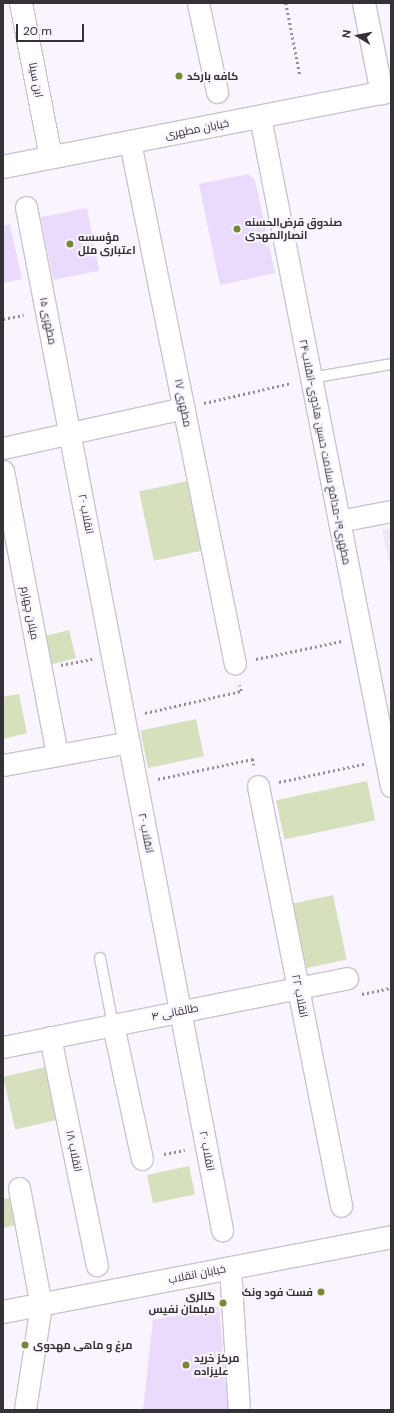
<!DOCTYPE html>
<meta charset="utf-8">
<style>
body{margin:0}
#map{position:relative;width:394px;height:1413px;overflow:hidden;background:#f9f4fd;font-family:"DM Sans",Cairo,sans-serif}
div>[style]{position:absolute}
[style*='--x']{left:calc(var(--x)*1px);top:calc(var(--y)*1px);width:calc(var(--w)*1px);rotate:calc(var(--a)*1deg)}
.built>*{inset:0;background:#efe7f7}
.green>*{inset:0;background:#d7e0bc;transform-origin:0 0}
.building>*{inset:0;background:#eadafb;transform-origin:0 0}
.path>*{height:2.5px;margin-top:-1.25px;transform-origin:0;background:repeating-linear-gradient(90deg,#908d93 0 2px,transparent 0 5px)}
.roads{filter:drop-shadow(1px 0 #c9c5ce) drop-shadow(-1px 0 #c9c5ce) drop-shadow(0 1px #c9c5ce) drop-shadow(0 -1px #c9c5ce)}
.service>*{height:10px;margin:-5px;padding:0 5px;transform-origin:5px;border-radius:5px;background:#fff}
.minor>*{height:21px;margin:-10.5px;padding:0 10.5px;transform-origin:10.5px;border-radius:10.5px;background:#fff}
.tertiary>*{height:22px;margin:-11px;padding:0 11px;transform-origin:11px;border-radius:11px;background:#fff}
.secondary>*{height:22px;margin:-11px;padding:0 11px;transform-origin:11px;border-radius:11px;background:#fff}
.dots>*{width:11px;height:11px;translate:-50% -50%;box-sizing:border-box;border:2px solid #f9f4fd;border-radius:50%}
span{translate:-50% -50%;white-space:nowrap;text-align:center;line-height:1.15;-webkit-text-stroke:4px #f9f4fd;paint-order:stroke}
.poi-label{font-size:11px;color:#343236;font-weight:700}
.left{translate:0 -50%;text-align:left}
.right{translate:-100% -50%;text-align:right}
.street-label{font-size:11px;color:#343236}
.frame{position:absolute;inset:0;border:4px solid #343236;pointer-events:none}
.north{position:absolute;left:338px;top:16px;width:40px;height:40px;-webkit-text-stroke:3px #f9f4fd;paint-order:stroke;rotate:280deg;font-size:11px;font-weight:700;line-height:16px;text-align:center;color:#343236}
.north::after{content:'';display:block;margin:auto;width:14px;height:18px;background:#343236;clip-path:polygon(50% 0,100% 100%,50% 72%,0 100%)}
.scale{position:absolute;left:16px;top:24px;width:68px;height:18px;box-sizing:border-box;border:2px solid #343236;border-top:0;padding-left:5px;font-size:12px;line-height:14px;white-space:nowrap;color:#343236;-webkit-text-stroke:3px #f9f4fd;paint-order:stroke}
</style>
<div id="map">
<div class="built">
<i style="clip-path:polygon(391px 528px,391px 571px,382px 530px)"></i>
</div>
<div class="green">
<i style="left:188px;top:481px;width:71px;height:50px;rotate:78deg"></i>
<i style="left:69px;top:630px;width:29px;height:27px;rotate:76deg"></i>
<i style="clip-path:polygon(19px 694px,27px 733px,3px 739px,3px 697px)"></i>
<i style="left:196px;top:719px;width:38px;height:57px;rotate:78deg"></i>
<i style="left:367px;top:781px;width:40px;height:93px;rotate:78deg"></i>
<i style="left:333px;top:895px;width:66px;height:43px;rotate:78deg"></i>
<i style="left:46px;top:1067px;width:54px;height:44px;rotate:77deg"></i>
<i style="left:189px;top:1166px;width:29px;height:43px;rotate:78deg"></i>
<i style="clip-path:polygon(12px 1198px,17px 1225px,3px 1228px,3px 1199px)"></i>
</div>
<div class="building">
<i style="clip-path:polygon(248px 174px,255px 180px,275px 273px,220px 285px,199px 184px)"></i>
<i style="left:87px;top:208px;width:64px;height:47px;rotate:79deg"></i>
<i style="clip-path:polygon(10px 224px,22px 279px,3px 283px,3px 226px)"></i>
<i style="clip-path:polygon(219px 1307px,228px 1410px,143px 1410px,153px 1320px)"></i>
</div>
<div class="path">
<i style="--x:286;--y:3;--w:73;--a:79"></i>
<i style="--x:3;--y:319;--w:21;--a:-11"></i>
<i style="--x:204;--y:403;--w:89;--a:-12.9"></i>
<i style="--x:256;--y:659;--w:88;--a:-11.8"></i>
<i style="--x:61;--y:665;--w:32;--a:-11"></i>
<i style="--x:145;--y:713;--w:98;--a:-12.9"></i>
<i style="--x:241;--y:691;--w:6;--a:-108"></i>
<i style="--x:158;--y:779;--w:97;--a:-11.9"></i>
<i style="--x:253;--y:759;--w:6;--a:81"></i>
<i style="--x:279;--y:782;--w:87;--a:-12"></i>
<i style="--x:362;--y:994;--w:30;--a:-12"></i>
<i style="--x:164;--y:1154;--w:21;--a:-11"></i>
</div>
<div class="roads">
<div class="service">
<i style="--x:311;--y:378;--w:81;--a:-9.9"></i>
<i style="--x:100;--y:958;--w:68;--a:79"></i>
</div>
<div class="minor">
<i style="--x:198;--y:3;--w:91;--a:77.9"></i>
<i style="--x:260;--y:117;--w:682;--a:78.92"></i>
<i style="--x:130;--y:142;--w:532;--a:78.63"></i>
<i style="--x:26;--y:207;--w:1042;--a:79.15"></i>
<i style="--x:3;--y:448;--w:185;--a:-12.5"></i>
<i style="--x:3;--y:471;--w:288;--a:79.2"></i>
<i style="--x:339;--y:521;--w:53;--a:-10.9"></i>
<i style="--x:3;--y:765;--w:128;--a:-10.3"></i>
<i style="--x:258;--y:786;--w:428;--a:78.8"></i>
<i style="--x:113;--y:1025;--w:137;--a:77.8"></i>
<i style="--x:50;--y:1037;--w:233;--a:78.4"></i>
<i style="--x:3;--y:1047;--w:351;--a:-11.3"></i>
<i style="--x:19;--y:1188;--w:119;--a:79.4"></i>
<i style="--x:41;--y:1305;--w:106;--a:98.7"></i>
<i style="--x:230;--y:1268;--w:142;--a:86.4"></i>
</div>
<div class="tertiary">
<i style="--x:21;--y:3;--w:157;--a:79"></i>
<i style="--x:364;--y:3;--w:92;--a:78.7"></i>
</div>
<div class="secondary">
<i style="--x:3;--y:167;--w:395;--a:-11.1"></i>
<i style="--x:3;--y:1312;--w:395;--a:-10.9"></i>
</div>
</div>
<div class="dots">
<i style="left:179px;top:76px;background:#788837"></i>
<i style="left:237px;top:229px;background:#788837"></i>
<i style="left:70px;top:244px;background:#788837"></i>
<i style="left:321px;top:1292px;background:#788837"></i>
<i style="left:223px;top:1303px;background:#788837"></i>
<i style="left:25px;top:1345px;background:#788837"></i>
<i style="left:186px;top:1365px;background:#788837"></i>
</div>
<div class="poi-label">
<span class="left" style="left:187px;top:76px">کافه بارکد</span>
<span class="left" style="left:245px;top:229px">صندوق قرض‌الحسنه<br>انصارالمهدی</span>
<span class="left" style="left:78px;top:244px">مؤسسه<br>اعتباری ملل</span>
<span class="right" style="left:313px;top:1292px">فست فود ونک</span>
<span class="right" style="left:215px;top:1303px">گالری<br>مبلمان نفیس</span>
<span class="left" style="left:33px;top:1345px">مرغ و ماهی مهدوی</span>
<span class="left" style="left:194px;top:1365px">مرکز خرید<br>علیزاده</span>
</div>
<div class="street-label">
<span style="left:36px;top:80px;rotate:79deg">ابن سینا</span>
<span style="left:197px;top:129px;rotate:-11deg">خیابان مطهری</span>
<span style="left:48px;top:321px;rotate:79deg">مطهری ۱۵</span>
<span style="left:183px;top:403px;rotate:79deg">مطهری ۱۷</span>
<span style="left:325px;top:452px;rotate:79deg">مطهری۱۹-مدافع سلامت حسین هادوی-انقلاب۲۴</span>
<span style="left:86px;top:514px;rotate:79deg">انقلاب ۲۰</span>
<span style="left:30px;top:613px;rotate:79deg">میلان چهارم</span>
<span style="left:146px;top:833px;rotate:79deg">انقلاب ۲۰</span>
<span style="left:300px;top:996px;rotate:79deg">انقلاب ۲۲</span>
<span style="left:175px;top:1012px;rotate:-11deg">طالقانی ۴</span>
<span style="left:74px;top:1151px;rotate:78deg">انقلاب ۱۸</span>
<span style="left:207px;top:1151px;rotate:79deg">انقلاب ۲۰</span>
<span style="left:197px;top:1274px;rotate:-11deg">خیابان انقلاب</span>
</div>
<div class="frame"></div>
<div class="north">N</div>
<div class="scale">20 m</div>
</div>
